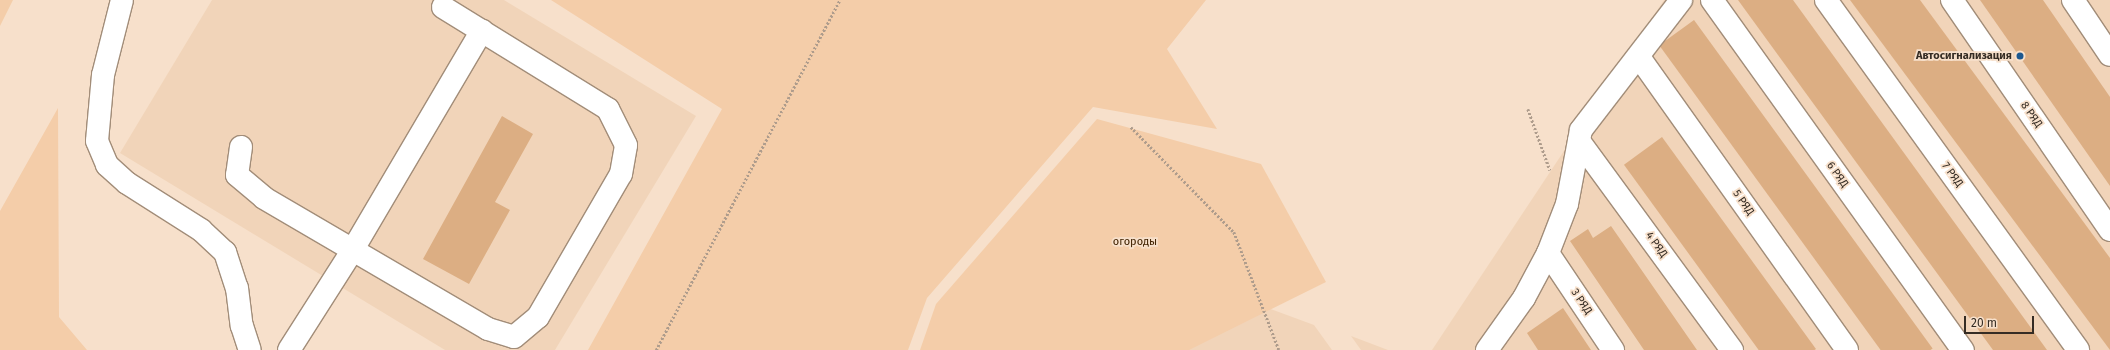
<!DOCTYPE html>
<meta charset="utf-8">
<style>
body{margin:0}
#map{position:relative;width:2110px;height:350px;overflow:hidden;background:#f7e0cb;font-family:"Fira Sans",sans-serif}
div>[style]{position:absolute}
[style*='--x']{left:calc(var(--x)*1px);top:calc(var(--y)*1px);width:calc(var(--w)*1px);rotate:calc(var(--a)*1deg)}
.built>*{inset:0;background:#f1d4b9}
.green>*{inset:0;background:#f4cda9}
.building>*{inset:0;background:#dcae83;transform-origin:0 0}
.path>*{height:2.5px;margin-top:-1.25px;transform-origin:0;background:repeating-linear-gradient(90deg,#ae9c8c 0 2px,transparent 0 4px)}
.roads{filter:drop-shadow(1px 0 #a28d79) drop-shadow(-1px 0 #a28d79) drop-shadow(0 1px #a28d79) drop-shadow(0 -1px #a28d79)}
.minor>*{height:22px;margin:-11px;padding:0 11px;transform-origin:11px;border-radius:11px;background:#fff}
.dots>*{width:11px;height:11px;translate:-50% -50%;box-sizing:border-box;border:2px solid #f7e0cb;border-radius:50%}
span{translate:-50% -50%;white-space:nowrap;text-align:center;line-height:1.15;-webkit-text-stroke:3.5px #f7e0cb;paint-order:stroke}
.poi-label{font-size:11px;color:#352c24;font-weight:700}
.right{translate:-100% -50%;text-align:right}
.street-label{font-size:11px;color:#352c24}
.park-label{font-size:11px;color:#402200}
.scale{position:absolute;left:1964px;top:316px;width:70px;height:18px;box-sizing:border-box;border:2px solid #352c24;border-top:0;padding-left:5px;font-size:12px;line-height:14px;white-space:nowrap;color:#352c24;-webkit-text-stroke:3px #f7e0cb;paint-order:stroke}
</style>
<div id="map">
<div class="built">
<i style="clip-path:polygon(212px 0,504px 0,696px 116px,555px 350px,445px 350px,120px 153px)"></i>
<i style="clip-path:polygon(1664px 0,2110px 0,2110px 350px,1432px 350px)"></i>
<i style="clip-path:polygon(1203px 284px,1314px 325px,1332px 350px,1114px 350px)"></i>
<i style="clip-path:polygon(1351px 336px,1388px 350px,1361px 350px)"></i>
</div>
<div class="green">
<i style="clip-path:polygon(0 0,13px 0,0 26px)"></i>
<i style="clip-path:polygon(551px 0,1206px 0,1167px 49px,1217px 129px,1093px 107px,927px 298px,908px 350px,588px 350px,722px 109px)"></i>
<i style="clip-path:polygon(58px 108px,59px 317px,87px 350px,0 350px,0 211px)"></i>
<i style="clip-path:polygon(1097px 119px,1261px 164px,1326px 282px,1189px 350px,920px 350px,936px 304px)"></i>
</div>
<div class="building">
<i style="clip-path:polygon(1738px 0,1793px 0,2047px 350px,1993px 350px)"></i>
<i style="clip-path:polygon(1850px 0,1920px 0,2110px 258px,2110px 350px)"></i>
<i style="clip-path:polygon(1980px 0,2043px 0,2110px 97px,2110px 186px)"></i>
<i style="left:1694px;top:20px;width:406px;height:43px;rotate:54deg"></i>
<i style="clip-path:polygon(502px 116px,533px 134px,495px 202px,510px 210px,469px 284px,423px 259px)"></i>
<i style="left:1662px;top:137px;width:262px;height:47px;rotate:54deg"></i>
<i style="clip-path:polygon(1611px 226px,1697px 350px,1644px 350px,1570px 241px,1588px 229px,1593px 238px)"></i>
<i style="clip-path:polygon(1563px 308px,1591px 350px,1538px 350px,1527px 333px)"></i>
</div>
<div class="path">
<i style="--x:1528;--y:109;--w:65;--a:70.2"></i>
<i style="--x:1131;--y:127;--w:147;--a:45.6"></i>
<i style="--x:1234;--y:232;--w:126;--a:69.1"></i>
<i style="--x:656;--y:350;--w:395;--a:-62.3"></i>
</div>
<div class="roads">
<div class="minor">
<i style="--x:122;--y:0;--w:77;--a:104.2"></i>
<i style="--x:103;--y:75;--w:66;--a:95.2"></i>
<i style="--x:97;--y:141;--w:26;--a:67"></i>
<i style="--x:107;--y:165;--w:27;--a:42"></i>
<i style="--x:127;--y:183;--w:88;--a:32.4"></i>
<i style="--x:201;--y:230;--w:33;--a:43"></i>
<i style="--x:225;--y:252;--w:38;--a:72"></i>
<i style="--x:237;--y:288;--w:38;--a:83"></i>
<i style="--x:242;--y:326;--w:25;--a:72"></i>
<i style="--x:1712;--y:0;--w:431;--a:54.4"></i>
<i style="--x:1826;--y:0;--w:431;--a:54.2"></i>
<i style="--x:1952;--y:0;--w:279;--a:55.5"></i>
<i style="--x:2073;--y:0;--w:66;--a:56.1"></i>
<i style="--x:1639;--y:57;--w:359;--a:54.6"></i>
<i style="--x:1579;--y:141;--w:259;--a:53.8"></i>
<i style="--x:241;--y:147;--w:28;--a:98"></i>
<i style="--x:237;--y:175;--w:35;--a:40"></i>
<i style="--x:264;--y:198;--w:259;--a:30.3"></i>
<i style="--x:488;--y:329;--w:27;--a:17"></i>
<i style="--x:514;--y:337;--w:31;--a:-40"></i>
<i style="--x:538;--y:317;--w:165;--a:-59.9"></i>
<i style="--x:621;--y:174;--w:29;--a:-80"></i>
<i style="--x:626;--y:145;--w:40;--a:-116.6"></i>
<i style="--x:608;--y:109;--w:194;--a:-148.3"></i>
<i style="--x:1548;--y:253;--w:117;--a:56.2"></i>
<i style="--x:289;--y:350;--w:117;--a:-57.5"></i>
<i style="--x:352;--y:251;--w:256;--a:-59.5"></i>
<i style="--x:1487;--y:350;--w:64;--a:-54.6"></i>
<i style="--x:1524;--y:298;--w:51;--a:-61.9"></i>
<i style="--x:1548;--y:253;--w:53;--a:-68.8"></i>
<i style="--x:1567;--y:204;--w:75;--a:-79.3"></i>
<i style="--x:1581;--y:130;--w:164;--a:-52.4"></i>
</div>
</div>
<div class="dots">
<i style="left:2020px;top:56px;background:#1c588f"></i>
</div>
<div class="poi-label">
<span class="right" style="left:2012px;top:56px">Автосигнализация</span>
</div>
<div class="street-label">
<span style="left:2031px;top:115px;rotate:55deg">8 РЯД</span>
<span style="left:1837px;top:175px;rotate:54deg">6 РЯД</span>
<span style="left:1952px;top:175px;rotate:54deg">7 РЯД</span>
<span style="left:1743px;top:203px;rotate:55deg">5 РЯД</span>
<span style="left:1656px;top:245px;rotate:54deg">4 РЯД</span>
<span style="left:1581px;top:302px;rotate:56deg">3 РЯД</span>
</div>
<div class="park-label">
<span style="left:1135px;top:242px">огороды</span>
</div>
<div class="scale">20 m</div>
</div>
